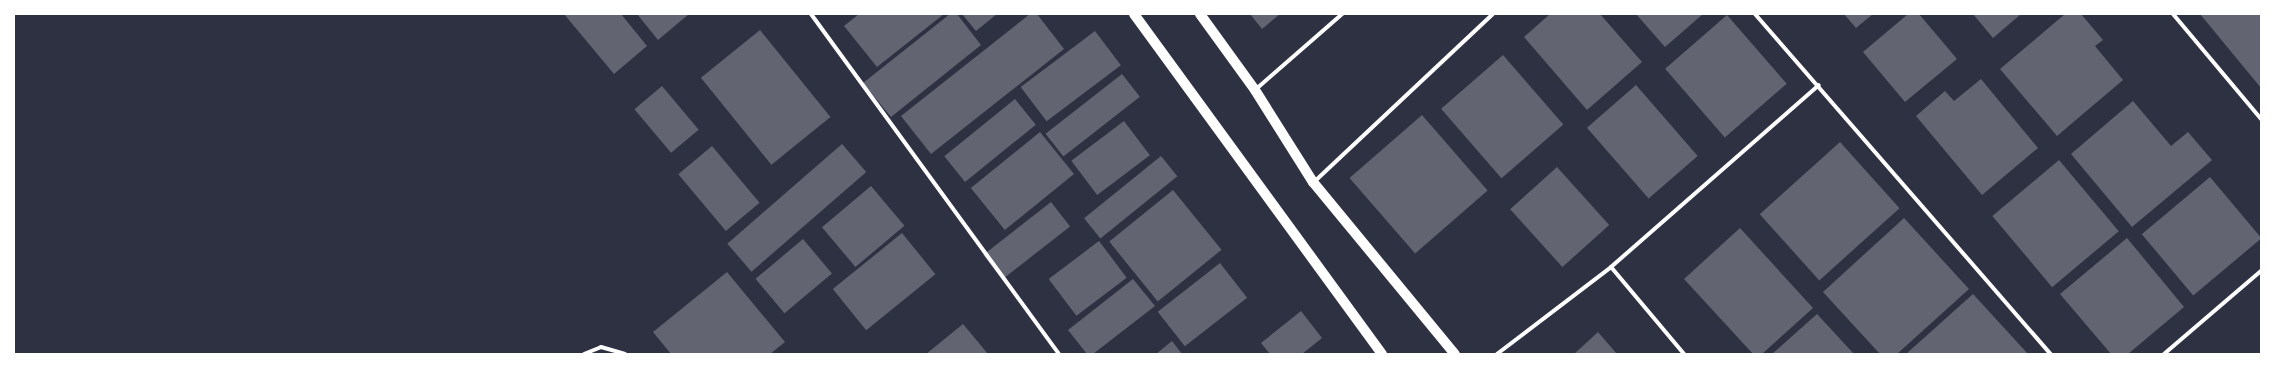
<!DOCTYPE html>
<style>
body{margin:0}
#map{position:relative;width:2275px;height:368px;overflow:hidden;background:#2d3142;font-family:Cabin,sans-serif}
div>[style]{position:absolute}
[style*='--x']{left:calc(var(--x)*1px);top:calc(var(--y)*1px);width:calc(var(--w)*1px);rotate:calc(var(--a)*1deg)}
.building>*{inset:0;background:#626471;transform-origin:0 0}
.minor>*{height:4px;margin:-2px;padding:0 2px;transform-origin:2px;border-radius:2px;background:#fff}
.primary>*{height:10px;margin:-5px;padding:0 5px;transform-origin:5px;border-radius:5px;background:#fff}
span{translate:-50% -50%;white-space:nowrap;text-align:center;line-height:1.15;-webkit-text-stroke:3px #fff;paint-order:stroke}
.frame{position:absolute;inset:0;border:15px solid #fff;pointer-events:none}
</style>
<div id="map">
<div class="building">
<i style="clip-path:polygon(564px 14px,621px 14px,647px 46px,614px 74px)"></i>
<i style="clip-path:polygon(637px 14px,689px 14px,658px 40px)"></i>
<i style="clip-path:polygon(859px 14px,944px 14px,877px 67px,844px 26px)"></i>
<i style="clip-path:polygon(950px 14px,957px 14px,981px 45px,891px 117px,863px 83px)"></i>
<i style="clip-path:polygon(962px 14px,997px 14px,976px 31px)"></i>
<i style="clip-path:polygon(1030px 14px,1037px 14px,1064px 49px,931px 154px,901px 116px)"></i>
<i style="clip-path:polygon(1250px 14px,1280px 14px,1262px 29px)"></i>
<i style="clip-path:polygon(1550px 14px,1600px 14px,1642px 62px,1587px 110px,1524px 37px)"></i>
<i style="clip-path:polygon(1636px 14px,1703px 14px,1665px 47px)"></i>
<i style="clip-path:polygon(1844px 14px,1873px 14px,1856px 28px)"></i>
<i style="clip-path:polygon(1908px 14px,1919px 14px,1957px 59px,1905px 102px,1863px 52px)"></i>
<i style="clip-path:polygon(1973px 14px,2021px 14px,1993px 38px)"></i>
<i style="clip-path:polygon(2065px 14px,2081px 14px,2103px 40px,2095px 46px,2123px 80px,2057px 136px,2000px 69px)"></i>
<i style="clip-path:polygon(2200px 14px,2261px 14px,2261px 88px)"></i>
<i style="left:1727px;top:15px;width:91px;height:82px;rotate:49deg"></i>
<i style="left:760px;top:30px;width:112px;height:76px;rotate:51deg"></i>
<i style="left:1095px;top:31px;width:43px;height:93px;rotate:53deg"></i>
<i style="left:1503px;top:55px;width:92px;height:82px;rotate:49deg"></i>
<i style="left:1122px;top:74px;width:29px;height:97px;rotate:52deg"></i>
<i style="clip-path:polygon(1981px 79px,2038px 148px,1982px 195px,1916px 116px,1945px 91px,1954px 101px)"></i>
<i style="left:1636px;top:85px;width:94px;height:65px;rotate:49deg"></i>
<i style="left:662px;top:86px;width:57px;height:36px;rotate:50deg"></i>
<i style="left:1015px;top:99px;width:33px;height:91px;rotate:51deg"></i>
<i style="clip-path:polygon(2133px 101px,2171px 146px,2188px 132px,2212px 160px,2132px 227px,2071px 154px)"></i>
<i style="left:1422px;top:115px;width:100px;height:96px;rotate:49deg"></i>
<i style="left:1124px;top:121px;width:43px;height:66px;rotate:53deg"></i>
<i style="left:1040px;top:132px;width:54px;height:89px;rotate:51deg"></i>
<i style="left:1840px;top:142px;width:89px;height:108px;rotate:48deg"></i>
<i style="left:842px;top:144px;width:37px;height:152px;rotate:49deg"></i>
<i style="left:712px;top:146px;width:74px;height:44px;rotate:50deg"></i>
<i style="left:1161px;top:156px;width:26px;height:99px;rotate:51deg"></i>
<i style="left:2059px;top:160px;width:93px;height:87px;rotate:50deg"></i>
<i style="left:1557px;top:167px;width:78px;height:63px;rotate:48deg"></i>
<i style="left:2210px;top:177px;width:80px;height:89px;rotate:50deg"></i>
<i style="left:871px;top:186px;width:52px;height:64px;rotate:50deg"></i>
<i style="left:1173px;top:190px;width:77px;height:82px;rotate:51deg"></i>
<i style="left:1051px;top:202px;width:31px;height:86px;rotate:52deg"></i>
<i style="clip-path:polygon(1904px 218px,1969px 289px,1897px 354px,1880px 354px,1823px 292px)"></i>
<i style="clip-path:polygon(1740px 228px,1813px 308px,1762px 354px,1753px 354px,1684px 279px)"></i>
<i style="left:902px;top:233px;width:53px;height:89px;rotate:51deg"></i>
<i style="clip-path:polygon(2127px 238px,2184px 307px,2128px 354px,2111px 354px,2060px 294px)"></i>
<i style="left:803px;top:239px;width:45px;height:62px;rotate:50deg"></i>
<i style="left:1099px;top:241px;width:46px;height:63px;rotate:53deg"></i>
<i style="left:1220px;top:263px;width:44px;height:79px;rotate:52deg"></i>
<i style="clip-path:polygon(727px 272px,785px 342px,770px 354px,671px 354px,653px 332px)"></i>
<i style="clip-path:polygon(1133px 279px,1155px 306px,1093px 354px,1087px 354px,1068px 330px)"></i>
<i style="clip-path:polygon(1973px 294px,2028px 354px,1906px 354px)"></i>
<i style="clip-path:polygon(1301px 311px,1322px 338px,1302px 354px,1270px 354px,1261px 343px)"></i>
<i style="clip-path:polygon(1817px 314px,1854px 354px,1772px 354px)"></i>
<i style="clip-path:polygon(963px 324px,988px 354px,926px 354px)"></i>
<i style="clip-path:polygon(1598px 332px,1617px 354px,1574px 354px)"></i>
<i style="clip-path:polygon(1172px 341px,1182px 354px,1156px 354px)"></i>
</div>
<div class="minor">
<i style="--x:811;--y:14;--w:421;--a:53.9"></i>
<i style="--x:1755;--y:14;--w:451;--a:49"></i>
<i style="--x:2173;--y:14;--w:137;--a:50"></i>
<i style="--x:1255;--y:90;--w:116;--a:-41.1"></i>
<i style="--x:1314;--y:182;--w:245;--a:-43.2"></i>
<i style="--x:1611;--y:267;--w:114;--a:50"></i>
<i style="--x:584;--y:354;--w:18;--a:-22"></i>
<i style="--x:601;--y:347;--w:25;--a:16"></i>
<i style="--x:1497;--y:354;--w:143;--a:-37.3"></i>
<i style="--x:1611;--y:267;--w:276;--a:-41.2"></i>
<i style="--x:2164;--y:354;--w:128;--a:-40.6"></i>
</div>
<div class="primary">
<i style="--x:1134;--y:14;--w:421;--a:53.9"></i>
<i style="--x:1200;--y:14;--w:94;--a:54.1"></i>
<i style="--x:1255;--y:90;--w:109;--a:57.8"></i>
<i style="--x:1313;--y:182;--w:223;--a:50.5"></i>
</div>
<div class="frame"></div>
</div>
